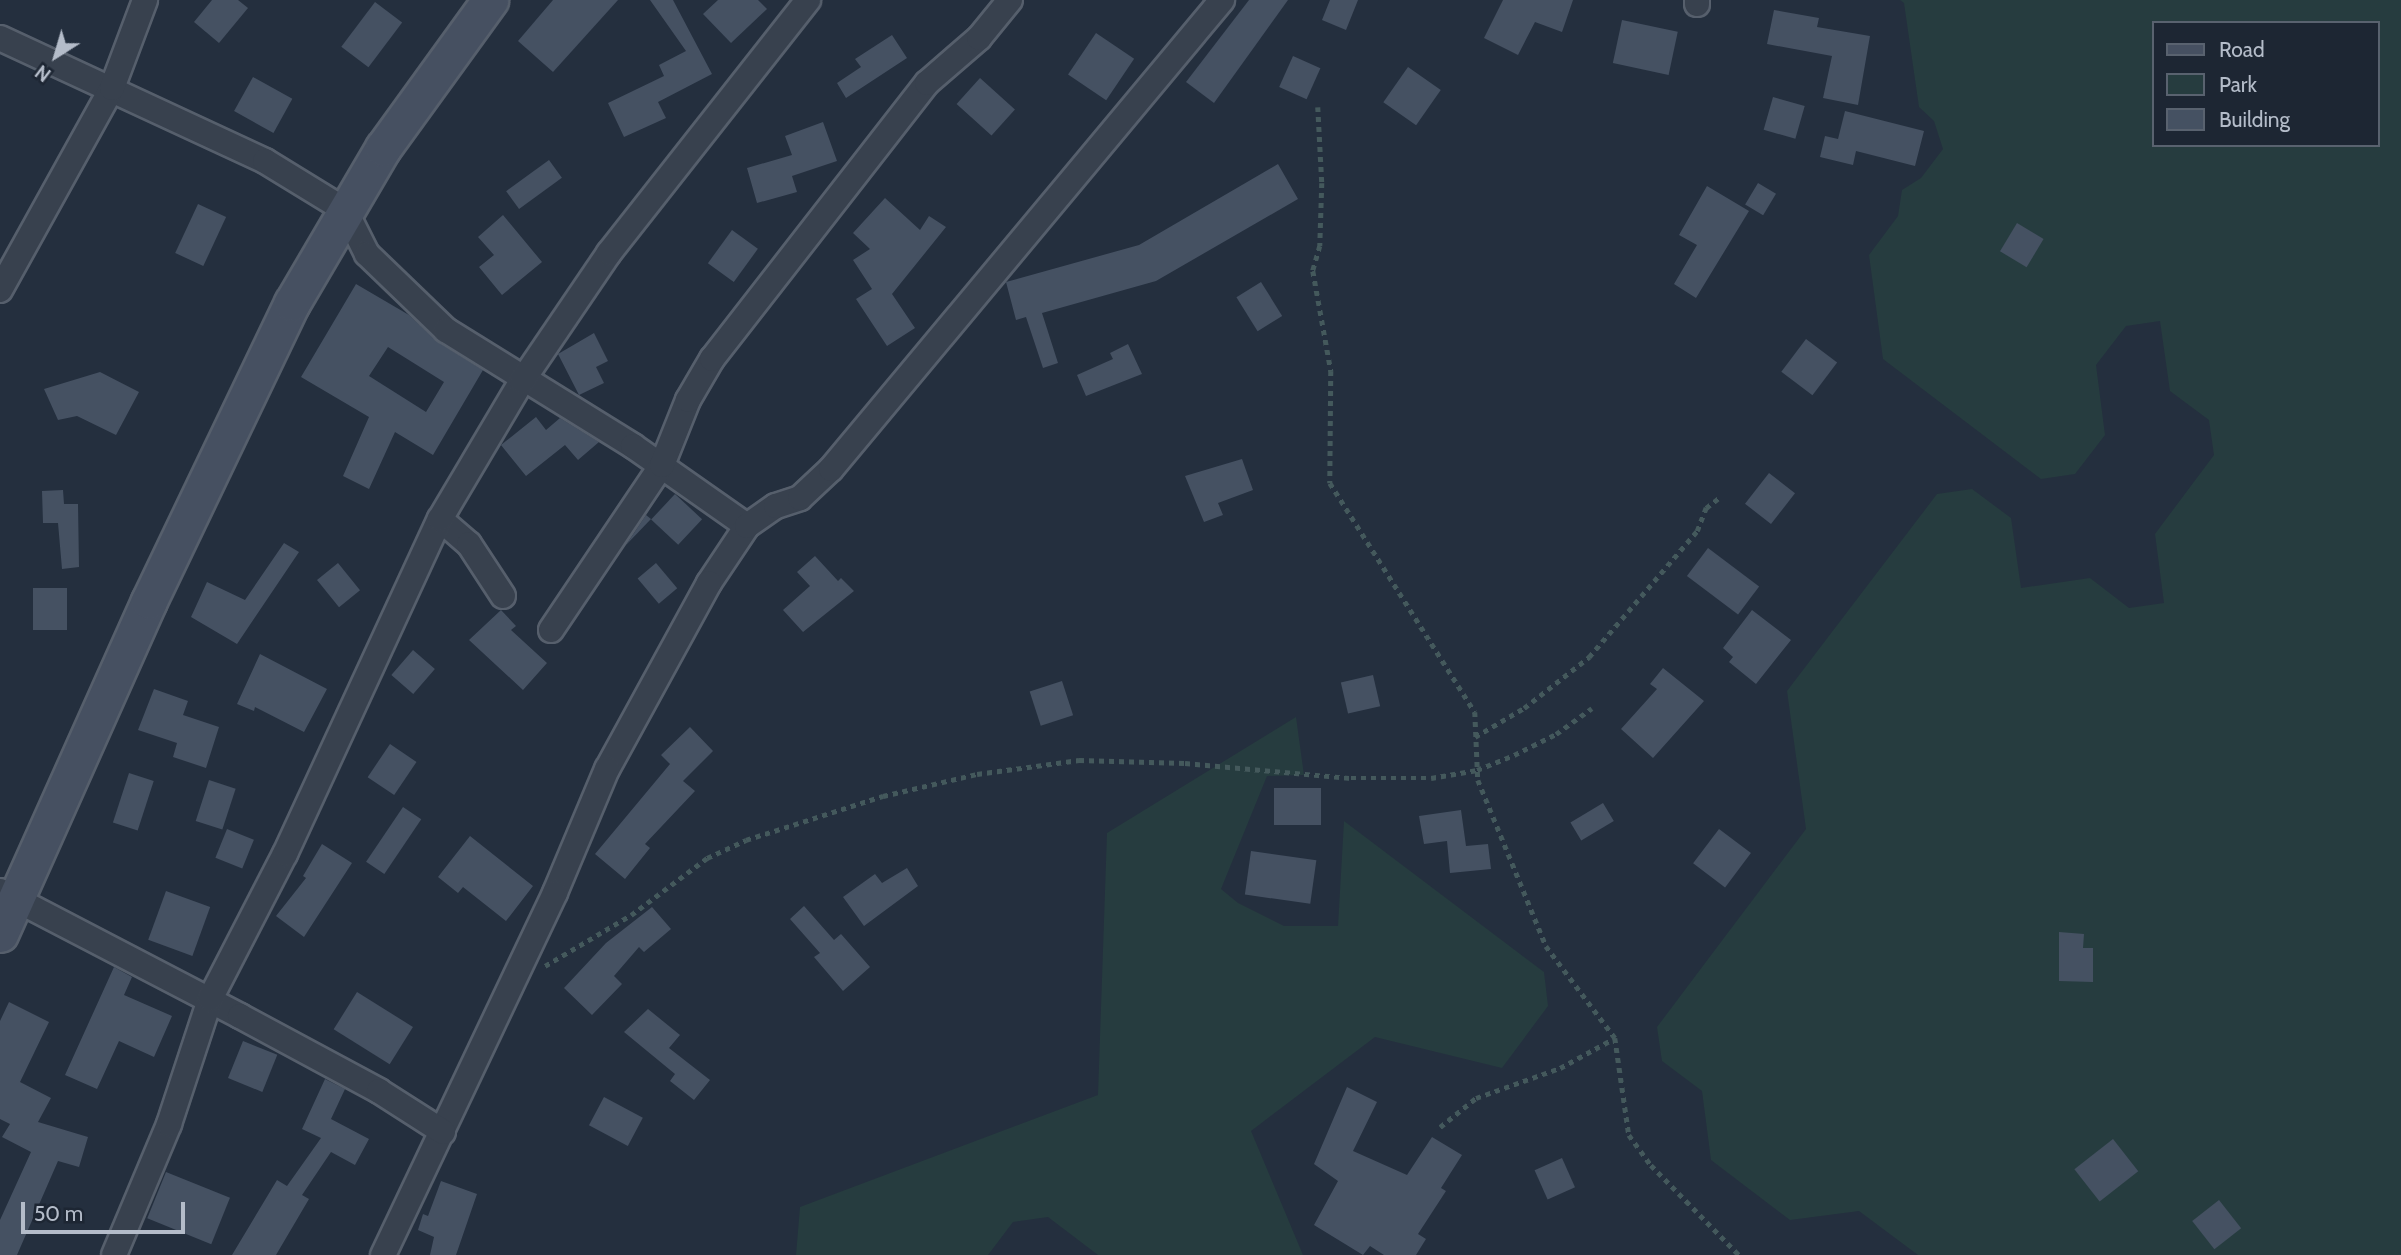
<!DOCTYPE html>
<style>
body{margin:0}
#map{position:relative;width:2401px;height:1255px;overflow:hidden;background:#242f3e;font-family:Cabin,sans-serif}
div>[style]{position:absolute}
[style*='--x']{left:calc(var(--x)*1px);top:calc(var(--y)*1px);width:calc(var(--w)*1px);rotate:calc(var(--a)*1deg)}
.green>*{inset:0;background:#263c3f}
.building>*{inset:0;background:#455162;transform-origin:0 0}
.path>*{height:4.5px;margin-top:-2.25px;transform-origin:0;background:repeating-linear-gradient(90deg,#44595c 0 5px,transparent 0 10px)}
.roads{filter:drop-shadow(2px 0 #565f6c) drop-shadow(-2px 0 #565f6c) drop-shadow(0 2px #565f6c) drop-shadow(0 -2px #565f6c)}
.minor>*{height:24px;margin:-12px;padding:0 12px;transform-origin:12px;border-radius:12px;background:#38414e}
.secondary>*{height:35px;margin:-17.5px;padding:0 17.5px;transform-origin:17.5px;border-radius:17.5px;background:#465061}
span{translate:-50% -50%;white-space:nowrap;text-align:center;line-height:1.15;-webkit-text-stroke:5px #1d2633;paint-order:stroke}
.legend{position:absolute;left:2152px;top:21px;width:228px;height:126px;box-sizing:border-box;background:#1d2633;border:2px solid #59626f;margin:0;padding:9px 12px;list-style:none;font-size:21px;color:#b4bcc9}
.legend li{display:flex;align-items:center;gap:14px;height:35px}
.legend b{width:35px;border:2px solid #59626f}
.north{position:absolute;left:21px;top:21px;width:70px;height:70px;-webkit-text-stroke:5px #1d2633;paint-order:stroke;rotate:217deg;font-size:19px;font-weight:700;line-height:28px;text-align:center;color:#b4bcc9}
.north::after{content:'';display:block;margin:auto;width:24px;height:32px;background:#b4bcc9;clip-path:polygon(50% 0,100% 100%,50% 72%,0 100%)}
.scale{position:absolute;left:21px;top:1202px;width:164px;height:32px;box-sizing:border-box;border:4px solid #b4bcc9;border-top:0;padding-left:9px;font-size:21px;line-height:24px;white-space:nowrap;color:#b4bcc9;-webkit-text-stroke:5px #1d2633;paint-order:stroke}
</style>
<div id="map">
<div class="green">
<i style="clip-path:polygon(evenodd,1900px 0,2401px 0,2401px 1255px,1918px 1255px,1859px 1211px,1790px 1220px,1711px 1160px,1702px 1091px,1662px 1061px,1657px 1027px,1806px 829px,1787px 691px,1937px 494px,1972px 489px,2011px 518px,2021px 588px,2090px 578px,2129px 608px,2164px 603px,2155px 534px,2214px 455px,2209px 420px,2170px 391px,2160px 321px,2126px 326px,2096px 365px,2105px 435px,2075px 474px,2041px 479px,1883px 359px,1869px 255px,1898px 216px,1902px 190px,1921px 178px,1943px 149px,1934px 121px,1919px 107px,1904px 3px,1900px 0,2154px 23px,2378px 23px,2378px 145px,2154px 145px,2154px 23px)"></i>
<i style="clip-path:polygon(1296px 717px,1304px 775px,1267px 776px,1221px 889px,1238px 903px,1284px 926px,1338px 926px,1344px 821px,1544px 972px,1548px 1006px,1502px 1068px,1375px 1037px,1251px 1131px,1303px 1255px,1098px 1255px,1048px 1217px,1013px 1222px,988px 1255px,796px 1255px,800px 1207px,1098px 1095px,1107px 833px)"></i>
</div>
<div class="building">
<i style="clip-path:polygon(212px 0,238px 0,248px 8px,219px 43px,194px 22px)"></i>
<i style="clip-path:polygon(553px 0,618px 0,553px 72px,518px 41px)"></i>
<i style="clip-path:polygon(650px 0,673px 0,712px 74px,658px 102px,666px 118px,624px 137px,608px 103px,664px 76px,659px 65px,686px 51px)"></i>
<i style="clip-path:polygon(718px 0,758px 0,767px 9px,731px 43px,703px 14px)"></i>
<i style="clip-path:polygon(1249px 0,1288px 0,1214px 103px,1186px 82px)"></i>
<i style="clip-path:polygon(1330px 0,1358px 0,1346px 30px,1322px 20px)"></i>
<i style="clip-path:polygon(1503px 0,1573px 0,1562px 32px,1535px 22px,1518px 55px,1484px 38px)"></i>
<i style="left:375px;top:2px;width:34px;height:56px;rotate:37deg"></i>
<i style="clip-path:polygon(1774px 10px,1819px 18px,1817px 27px,1870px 36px,1858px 105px,1823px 98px,1832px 56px,1767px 44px)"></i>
<i style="left:1622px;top:20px;width:57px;height:44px;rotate:12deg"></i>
<i style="left:1096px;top:33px;width:46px;height:50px;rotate:34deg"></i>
<i style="clip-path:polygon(892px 35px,907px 58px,846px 98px,837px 83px,861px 67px,855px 59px)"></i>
<i style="left:1293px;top:56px;width:30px;height:34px;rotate:24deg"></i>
<i style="left:1408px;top:67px;width:40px;height:43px;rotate:35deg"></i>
<i style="left:253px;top:77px;width:45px;height:39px;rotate:29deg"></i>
<i style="left:980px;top:78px;width:47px;height:35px;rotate:42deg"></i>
<i style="left:1773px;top:97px;width:33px;height:34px;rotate:16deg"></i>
<i style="clip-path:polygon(1845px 111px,1924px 131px,1915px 166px,1856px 151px,1853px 165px,1820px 157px,1825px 136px,1838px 139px)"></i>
<i style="clip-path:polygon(823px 122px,837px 161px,792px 176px,797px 192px,757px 203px,747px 168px,792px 155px,785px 136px)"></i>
<i style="left:549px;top:160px;width:22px;height:53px;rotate:54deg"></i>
<i style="clip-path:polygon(1278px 164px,1298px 199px,1156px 281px,1042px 313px,1058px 363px,1043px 368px,1026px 317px,1016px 320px,1006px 282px,1139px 245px)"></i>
<i style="left:1758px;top:183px;width:21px;height:25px;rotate:31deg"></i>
<i style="clip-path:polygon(1707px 186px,1749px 211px,1696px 298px,1674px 284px,1697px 245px,1679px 235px)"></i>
<i style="clip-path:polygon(885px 198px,920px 230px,929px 216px,946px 227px,892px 294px,915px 328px,887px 346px,856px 299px,872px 289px,853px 260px,870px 249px,853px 233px)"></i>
<i style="left:198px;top:204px;width:31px;height:54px;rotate:25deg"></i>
<i style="clip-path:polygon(503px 215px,542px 262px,502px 295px,479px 267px,494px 255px,478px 237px)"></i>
<i style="left:2017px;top:223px;width:31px;height:33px;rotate:31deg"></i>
<i style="left:732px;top:230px;width:32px;height:41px;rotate:36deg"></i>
<i style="left:1261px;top:282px;width:40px;height:29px;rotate:58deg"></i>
<i style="clip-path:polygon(evenodd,356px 284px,409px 315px,438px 342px,483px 370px,433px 455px,395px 432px,369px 489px,343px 476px,369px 417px,301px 377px,356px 284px,388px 347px,444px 382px,426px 412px,369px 376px,388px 347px)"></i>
<i style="clip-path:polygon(594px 333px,608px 361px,596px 367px,604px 383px,579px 395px,558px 354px)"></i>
<i style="left:1806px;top:339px;width:39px;height:41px;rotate:37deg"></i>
<i style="clip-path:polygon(1128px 344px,1142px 374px,1086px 396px,1077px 375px,1113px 359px,1110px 353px)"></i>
<i style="clip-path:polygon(100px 372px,139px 392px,116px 435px,77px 416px,58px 420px,44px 389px)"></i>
<i style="clip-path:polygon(536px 417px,546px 430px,560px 418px,599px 442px,578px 460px,565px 445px,526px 476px,501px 445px)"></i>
<i style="clip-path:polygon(1242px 459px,1253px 490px,1218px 503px,1223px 515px,1204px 522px,1185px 476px)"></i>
<i style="left:1769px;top:473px;width:33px;height:39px;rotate:38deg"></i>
<i style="clip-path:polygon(63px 490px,64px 504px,78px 504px,79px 567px,62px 569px,58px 523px,43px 523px,42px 491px)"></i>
<i style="left:675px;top:494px;width:37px;height:35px;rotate:43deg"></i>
<i style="clip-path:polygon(646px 515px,651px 519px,626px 545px)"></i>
<i style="clip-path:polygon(284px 543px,299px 552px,237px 644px,191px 617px,207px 582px,245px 600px)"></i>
<i style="left:1708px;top:548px;width:64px;height:35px;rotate:37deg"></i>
<i style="clip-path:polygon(815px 556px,838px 581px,841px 578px,854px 591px,803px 632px,783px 610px,810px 586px,797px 572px)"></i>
<i style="left:338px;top:563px;width:35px;height:27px;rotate:51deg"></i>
<i style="left:656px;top:563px;width:33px;height:24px;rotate:50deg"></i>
<i style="left:33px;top:588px;width:34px;height:42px"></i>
<i style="clip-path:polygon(501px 610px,516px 626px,511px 630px,547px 663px,523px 690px,469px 640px)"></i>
<i style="clip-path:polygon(1752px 610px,1791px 640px,1756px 684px,1729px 662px,1733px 657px,1723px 648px)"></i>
<i style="left:413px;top:650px;width:29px;height:33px;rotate:41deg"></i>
<i style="clip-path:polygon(260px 654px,327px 689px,304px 732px,255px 707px,254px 711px,237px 704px)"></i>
<i style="clip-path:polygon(1663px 668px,1704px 701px,1653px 758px,1621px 729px,1657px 689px,1650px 684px)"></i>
<i style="left:1373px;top:675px;width:32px;height:33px;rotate:77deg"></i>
<i style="left:1062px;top:681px;width:36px;height:34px;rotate:72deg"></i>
<i style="clip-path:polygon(154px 689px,188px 701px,183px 715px,219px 727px,206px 768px,173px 757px,177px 743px,138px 730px)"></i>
<i style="clip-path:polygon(690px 727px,713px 751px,683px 781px,695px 791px,645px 844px,650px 848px,625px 879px,595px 854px,670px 764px,661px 755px)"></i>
<i style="left:390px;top:744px;width:32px;height:40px;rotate:34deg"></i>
<i style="left:129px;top:773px;width:26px;height:52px;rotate:18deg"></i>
<i style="left:209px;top:780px;width:28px;height:43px;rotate:18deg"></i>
<i style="left:1274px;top:788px;width:47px;height:37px"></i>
<i style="left:1603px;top:803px;width:21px;height:38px;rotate:59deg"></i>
<i style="left:403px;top:807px;width:22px;height:66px;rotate:34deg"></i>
<i style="clip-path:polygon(1461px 810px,1466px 846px,1488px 844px,1491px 869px,1450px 873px,1447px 841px,1424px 844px,1419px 816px)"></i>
<i style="left:227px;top:829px;width:29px;height:31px;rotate:22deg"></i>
<i style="left:1719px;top:829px;width:40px;height:43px;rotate:37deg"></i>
<i style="clip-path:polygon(470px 836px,533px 886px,506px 921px,463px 887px,458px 893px,438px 877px)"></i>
<i style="clip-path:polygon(322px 844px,352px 863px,304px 937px,276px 916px,306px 878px,303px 876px)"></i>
<i style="left:1251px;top:851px;width:66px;height:44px;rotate:8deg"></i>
<i style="clip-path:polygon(907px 868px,918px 886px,864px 926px,843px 897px,875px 874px,882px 883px)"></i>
<i style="left:166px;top:891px;width:47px;height:52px;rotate:20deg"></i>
<i style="clip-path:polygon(804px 906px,834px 940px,841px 934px,870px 967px,843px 991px,814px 957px,820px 953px,790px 919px)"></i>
<i style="clip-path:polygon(652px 907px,671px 929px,644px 952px,639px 947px,614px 976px,622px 984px,592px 1015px,564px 988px,606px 943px)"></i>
<i style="clip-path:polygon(2059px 932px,2084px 934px,2083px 948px,2093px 948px,2093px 982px,2059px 981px)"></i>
<i style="clip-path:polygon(114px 967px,132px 977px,124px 995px,172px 1016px,154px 1057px,119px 1041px,97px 1089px,65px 1075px)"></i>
<i style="left:357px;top:992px;width:66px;height:44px;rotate:32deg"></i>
<i style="clip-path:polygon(9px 1002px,49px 1022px,20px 1082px,51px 1098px,38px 1122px,88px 1137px,79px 1167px,58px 1161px,17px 1255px,0 1255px,0 1220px,31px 1152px,2px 1137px,10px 1124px,0 1119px,0 1021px)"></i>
<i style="clip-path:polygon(648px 1009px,680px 1035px,669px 1048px,710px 1080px,694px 1100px,670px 1081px,675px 1074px,624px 1032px)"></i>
<i style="left:243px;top:1041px;width:37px;height:40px;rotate:22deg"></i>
<i style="clip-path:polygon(325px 1079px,345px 1089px,331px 1119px,369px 1139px,355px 1165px,331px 1152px,302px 1195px,309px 1199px,276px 1255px,232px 1255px,277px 1180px,287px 1186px,321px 1138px,302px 1129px)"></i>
<i style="clip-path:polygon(1347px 1087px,1377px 1102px,1353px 1151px,1407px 1175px,1432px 1137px,1462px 1155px,1441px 1188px,1446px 1191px,1418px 1234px,1426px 1239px,1416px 1255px,1384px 1255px,1370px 1246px,1363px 1255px,1314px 1225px,1338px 1181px,1314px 1164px)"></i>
<i style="left:604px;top:1097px;width:44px;height:32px;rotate:28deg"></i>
<i style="left:2113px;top:1139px;width:41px;height:49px;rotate:52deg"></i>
<i style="left:1562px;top:1158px;width:32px;height:30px;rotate:66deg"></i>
<i style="left:166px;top:1172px;width:69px;height:50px;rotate:22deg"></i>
<i style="clip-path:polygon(441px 1181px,477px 1194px,456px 1255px,430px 1255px,434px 1237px,418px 1230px,423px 1214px,428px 1216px)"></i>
<i style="left:2219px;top:1200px;width:36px;height:34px;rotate:52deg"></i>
</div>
<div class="path">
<i style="--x:1318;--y:107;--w:76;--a:87"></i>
<i style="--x:1322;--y:183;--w:63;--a:91.8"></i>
<i style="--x:1320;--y:246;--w:26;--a:106"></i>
<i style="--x:1313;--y:271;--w:102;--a:79.8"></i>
<i style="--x:1331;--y:371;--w:112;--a:90.5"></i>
<i style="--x:1330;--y:483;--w:271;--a:57.7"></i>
<i style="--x:1475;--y:712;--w:68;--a:87.5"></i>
<i style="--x:1478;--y:780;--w:179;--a:67.7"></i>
<i style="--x:1546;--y:946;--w:115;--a:53.1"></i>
<i style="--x:1615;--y:1038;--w:98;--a:81.8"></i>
<i style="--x:1629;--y:1135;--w:37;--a:54"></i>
<i style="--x:1651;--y:1165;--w:126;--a:45.6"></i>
<i style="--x:1475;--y:737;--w:57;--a:-30.6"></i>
<i style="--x:1524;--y:708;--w:83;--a:-38.1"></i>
<i style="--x:1589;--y:657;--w:166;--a:-49.4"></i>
<i style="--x:1697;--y:531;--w:25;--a:-69"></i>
<i style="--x:1706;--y:508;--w:18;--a:-38"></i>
<i style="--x:545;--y:966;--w:100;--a:-30.7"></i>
<i style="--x:631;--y:915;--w:95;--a:-36.9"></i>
<i style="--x:707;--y:858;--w:43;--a:-24.8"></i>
<i style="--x:746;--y:840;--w:144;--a:-17.8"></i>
<i style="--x:883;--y:796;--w:97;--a:-13.2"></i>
<i style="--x:977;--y:774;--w:103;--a:-7.8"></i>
<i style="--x:1079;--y:760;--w:106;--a:1.6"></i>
<i style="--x:1185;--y:763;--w:167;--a:5.2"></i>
<i style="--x:1351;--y:778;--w:80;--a:0"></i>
<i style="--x:1431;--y:778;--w:47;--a:-9.9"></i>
<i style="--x:1477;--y:770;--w:40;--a:-22"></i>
<i style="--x:1514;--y:755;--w:47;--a:-26.6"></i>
<i style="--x:1556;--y:734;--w:44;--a:-35.8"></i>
<i style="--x:1440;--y:1127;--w:46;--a:-38.9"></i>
<i style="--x:1476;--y:1098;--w:89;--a:-19.7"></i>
<i style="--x:1560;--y:1068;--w:63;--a:-28.6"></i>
</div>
<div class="roads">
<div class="minor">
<i style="--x:1697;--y:4;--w:4;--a:-90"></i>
<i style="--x:0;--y:38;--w:292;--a:24.9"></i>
<i style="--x:265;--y:161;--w:94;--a:31.5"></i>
<i style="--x:345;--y:210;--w:49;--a:63.4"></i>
<i style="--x:367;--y:254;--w:110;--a:43.9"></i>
<i style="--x:446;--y:330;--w:220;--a:31.8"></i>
<i style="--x:633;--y:446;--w:139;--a:35.1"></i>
<i style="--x:747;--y:526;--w:69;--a:123.7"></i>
<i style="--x:709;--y:583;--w:212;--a:118.7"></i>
<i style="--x:607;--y:769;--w:134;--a:112.8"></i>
<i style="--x:555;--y:893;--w:401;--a:115.4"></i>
<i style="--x:0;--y:290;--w:231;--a:-61"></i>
<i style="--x:112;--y:88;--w:94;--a:-69.4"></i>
<i style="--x:440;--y:519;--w:38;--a:41"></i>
<i style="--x:469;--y:544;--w:62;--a:56.8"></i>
<i style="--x:747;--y:526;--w:35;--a:-35"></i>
<i style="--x:776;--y:506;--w:25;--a:-18"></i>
<i style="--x:800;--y:498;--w:42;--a:-43.1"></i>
<i style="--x:831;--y:469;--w:611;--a:-50.18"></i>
<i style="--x:551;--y:630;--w:199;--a:-56.1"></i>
<i style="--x:662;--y:465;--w:70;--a:-68.2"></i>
<i style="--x:688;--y:400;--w:48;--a:-59.7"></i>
<i style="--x:712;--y:359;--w:350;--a:-52.1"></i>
<i style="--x:927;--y:83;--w:69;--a:-40.9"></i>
<i style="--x:979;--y:38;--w:49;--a:-50.8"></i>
<i style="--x:0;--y:891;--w:271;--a:27.5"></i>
<i style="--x:240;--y:1016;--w:158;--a:28.3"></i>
<i style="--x:379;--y:1091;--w:76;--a:32.6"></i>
<i style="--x:114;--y:1255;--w:142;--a:-67.2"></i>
<i style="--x:169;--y:1124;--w:132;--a:-71.8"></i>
<i style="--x:210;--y:999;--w:163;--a:-62.7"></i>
<i style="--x:285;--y:854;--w:369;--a:-65.2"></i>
<i style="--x:440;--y:519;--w:161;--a:-59.3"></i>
<i style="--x:522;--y:381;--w:155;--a:-55.8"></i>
<i style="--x:609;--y:253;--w:322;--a:-51.8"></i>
</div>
<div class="secondary">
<i style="--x:0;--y:934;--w:365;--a:-65.9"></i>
<i style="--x:149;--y:601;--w:331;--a:-64.4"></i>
<i style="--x:292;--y:303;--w:180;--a:-59.6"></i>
<i style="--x:383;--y:148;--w:183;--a:-54.1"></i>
</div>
</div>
<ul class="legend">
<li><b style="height:9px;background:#465061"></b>Road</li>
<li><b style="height:19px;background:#263c3f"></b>Park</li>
<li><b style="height:19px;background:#455162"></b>Building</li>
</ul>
<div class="north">N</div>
<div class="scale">50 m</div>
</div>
